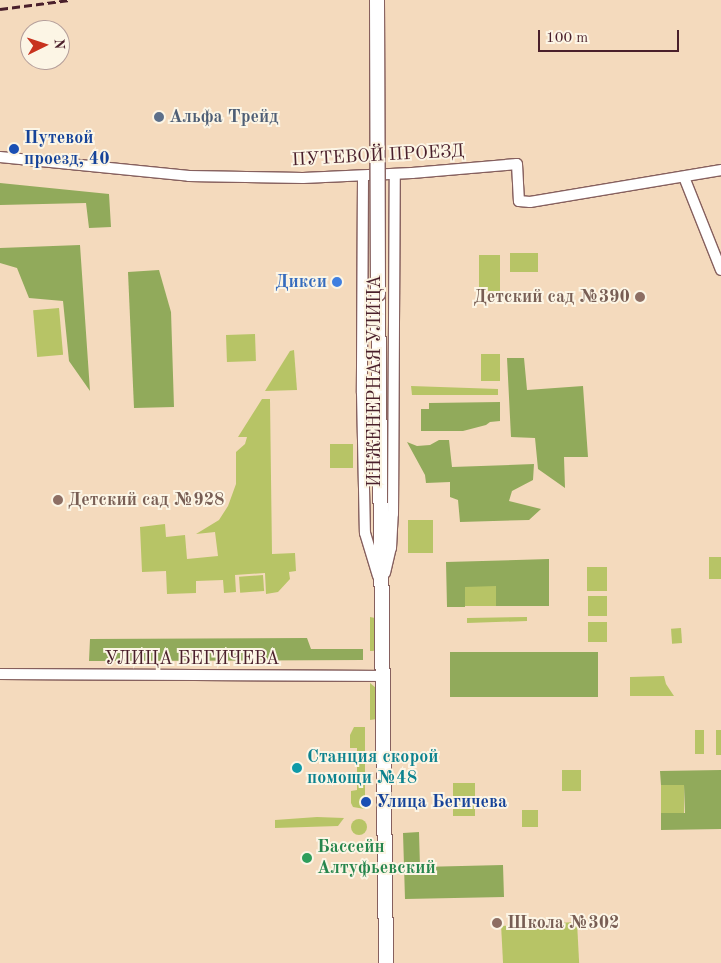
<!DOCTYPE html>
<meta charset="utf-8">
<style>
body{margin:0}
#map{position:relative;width:721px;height:963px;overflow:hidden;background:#f4dabd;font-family:"Old Standard TT",serif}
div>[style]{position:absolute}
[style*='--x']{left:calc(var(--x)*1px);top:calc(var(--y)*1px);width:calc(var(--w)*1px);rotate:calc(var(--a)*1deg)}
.green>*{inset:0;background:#b7c466;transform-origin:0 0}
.round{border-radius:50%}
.forest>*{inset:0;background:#91aa5b;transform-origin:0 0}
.roads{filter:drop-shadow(1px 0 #86605e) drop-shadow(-1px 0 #86605e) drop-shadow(0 1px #86605e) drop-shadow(0 -1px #86605e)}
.minor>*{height:10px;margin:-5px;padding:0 5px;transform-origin:5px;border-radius:5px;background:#fff}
.major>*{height:14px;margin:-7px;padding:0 7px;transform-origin:7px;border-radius:7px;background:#fff}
.rail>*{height:3px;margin-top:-1.5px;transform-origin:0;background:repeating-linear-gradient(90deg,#4a1f2b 0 8px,transparent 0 12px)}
.bridges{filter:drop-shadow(1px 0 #86605e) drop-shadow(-1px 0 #86605e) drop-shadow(0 1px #86605e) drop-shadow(0 -1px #86605e)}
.major-bridge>*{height:14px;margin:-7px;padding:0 7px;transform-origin:7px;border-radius:7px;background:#fff}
.dots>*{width:14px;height:14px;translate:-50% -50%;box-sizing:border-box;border:2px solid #fcf5e5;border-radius:50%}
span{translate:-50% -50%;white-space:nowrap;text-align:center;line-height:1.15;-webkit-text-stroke:4px #fcf5e5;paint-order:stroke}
.service-label{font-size:18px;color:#4e5e75;font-weight:700}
.left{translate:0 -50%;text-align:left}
.transit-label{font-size:18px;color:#164399;font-weight:700}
.street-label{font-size:18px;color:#4a1f2b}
.shop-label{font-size:18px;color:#366cbe;font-weight:700}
.right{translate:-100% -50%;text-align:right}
.education-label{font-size:18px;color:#785e54;font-weight:700}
.culture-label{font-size:18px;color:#0d838f;font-weight:700}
.leisure-label{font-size:18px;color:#27864d;font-weight:700}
.north{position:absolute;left:20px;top:20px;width:50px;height:50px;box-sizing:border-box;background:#fcf5e5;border:1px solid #b59f9b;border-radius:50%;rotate:86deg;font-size:14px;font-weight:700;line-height:20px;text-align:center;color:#4a1f2b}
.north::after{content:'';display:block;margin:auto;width:18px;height:22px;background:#c8321e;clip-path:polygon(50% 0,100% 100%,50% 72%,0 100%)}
.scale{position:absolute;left:538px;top:30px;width:141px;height:22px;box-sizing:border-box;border:2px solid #4a1f2b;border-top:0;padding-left:6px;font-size:15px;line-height:18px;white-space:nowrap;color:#4a1f2b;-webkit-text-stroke:4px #fcf5e5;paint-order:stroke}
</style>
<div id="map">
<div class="green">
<i style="left:510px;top:253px;width:28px;height:19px"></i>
<i style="left:479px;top:255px;width:21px;height:36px"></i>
<i style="left:59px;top:308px;width:47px;height:26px;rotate:85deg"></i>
<i style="left:255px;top:334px;width:27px;height:29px;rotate:88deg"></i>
<i style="clip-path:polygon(294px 350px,297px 390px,265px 391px,290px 351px)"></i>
<i style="left:481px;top:354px;width:19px;height:27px"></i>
<i style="clip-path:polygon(411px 386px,498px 389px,498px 395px,412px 395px)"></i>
<i style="clip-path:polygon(262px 399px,270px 399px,272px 554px,295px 553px,296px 571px,289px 572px,290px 579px,278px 592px,266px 594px,265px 573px,235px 575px,236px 592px,224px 593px,223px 580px,196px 581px,196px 593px,167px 594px,166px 571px,142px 572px,140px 527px,165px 524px,166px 537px,185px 535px,187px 559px,218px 556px,215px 532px,196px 534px,219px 520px,228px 506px,236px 484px,236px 452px,245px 444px,247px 437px,238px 437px)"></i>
<i style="left:353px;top:444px;width:24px;height:23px;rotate:90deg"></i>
<i style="left:408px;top:520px;width:25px;height:33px"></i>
<i style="left:709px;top:557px;width:12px;height:22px"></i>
<i style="left:587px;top:567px;width:20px;height:24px"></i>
<i style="left:263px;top:575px;width:16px;height:24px;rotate:86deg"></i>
<i style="left:496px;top:586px;width:20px;height:32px;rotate:90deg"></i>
<i style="left:588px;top:596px;width:19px;height:20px"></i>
<i style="clip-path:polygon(370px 617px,375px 618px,376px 650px,373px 651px,370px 651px)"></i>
<i style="clip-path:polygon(527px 617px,527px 621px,467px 623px,467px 618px)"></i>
<i style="left:588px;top:622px;width:19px;height:20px"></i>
<i style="left:681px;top:628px;width:15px;height:10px;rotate:86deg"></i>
<i style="clip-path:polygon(664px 676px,666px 684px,674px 696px,630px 696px,630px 677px)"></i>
<i style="clip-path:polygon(370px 683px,376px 688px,377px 719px,370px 720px)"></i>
<i style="clip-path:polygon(354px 727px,365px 727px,365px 809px,353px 807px,351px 803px,351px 791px,357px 790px,357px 748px,350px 748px,350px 735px)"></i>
<i style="left:695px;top:730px;width:9px;height:24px"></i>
<i style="left:716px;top:730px;width:5px;height:25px"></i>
<i style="left:562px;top:770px;width:19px;height:21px"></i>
<i style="left:453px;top:783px;width:22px;height:33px"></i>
<i style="left:661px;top:785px;width:23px;height:28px"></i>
<i style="left:538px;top:810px;width:17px;height:16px;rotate:90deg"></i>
<i style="clip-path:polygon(317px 817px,344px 818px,338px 826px,275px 828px,275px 820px)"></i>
<i class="round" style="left:351px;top:819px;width:16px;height:16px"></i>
<i style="left:577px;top:922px;width:41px;height:76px;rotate:87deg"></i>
</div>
<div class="forest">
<i style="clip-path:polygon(0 183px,109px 194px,111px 227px,89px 228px,86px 203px,0 205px)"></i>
<i style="clip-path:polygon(80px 245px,90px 391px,69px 361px,63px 301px,29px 298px,17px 268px,0 263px,0 248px)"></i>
<i style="clip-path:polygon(159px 270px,171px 312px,174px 407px,134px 408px,128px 272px)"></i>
<i style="clip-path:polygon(507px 358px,524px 358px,527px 390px,583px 386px,588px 457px,564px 457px,565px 488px,538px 469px,535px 438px,511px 437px)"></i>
<i style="clip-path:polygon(500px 402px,500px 421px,490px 422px,486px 425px,463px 431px,421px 431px,421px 409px,429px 409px,429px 403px)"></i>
<i style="clip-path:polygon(439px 440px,449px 440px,452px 467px,534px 464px,533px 480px,512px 491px,509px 501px,541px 509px,529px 520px,460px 522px,458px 500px,450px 497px,450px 482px,426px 483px,425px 475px,407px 442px,417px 446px,430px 445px)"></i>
<i style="clip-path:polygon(549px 559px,549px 606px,496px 606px,496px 586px,465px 587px,465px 607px,447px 607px,446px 562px)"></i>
<i style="clip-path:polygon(307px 638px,311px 649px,363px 649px,363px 660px,89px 661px,90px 639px)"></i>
<i style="left:598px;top:652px;width:45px;height:148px;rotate:90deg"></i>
<i style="clip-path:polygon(721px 770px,721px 829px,661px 830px,661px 813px,685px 813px,684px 785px,661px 785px,660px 771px)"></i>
<i style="clip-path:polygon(419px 832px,420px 867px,503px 865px,504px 897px,405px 899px,403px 833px)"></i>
</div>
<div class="roads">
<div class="minor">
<i style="--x:0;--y:157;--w:190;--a:5.7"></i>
<i style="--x:189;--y:176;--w:114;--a:1"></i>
<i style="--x:303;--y:178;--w:109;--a:-2.6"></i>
<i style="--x:412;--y:173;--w:105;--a:-4.9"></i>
<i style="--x:517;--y:164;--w:37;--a:87"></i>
<i style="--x:519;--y:201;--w:11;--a:5"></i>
<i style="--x:530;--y:202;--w:194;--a:-9.5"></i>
<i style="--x:363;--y:176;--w:217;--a:90.3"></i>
<i style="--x:362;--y:393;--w:140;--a:88.8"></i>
<i style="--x:365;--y:533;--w:45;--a:73.2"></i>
<i style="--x:684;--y:177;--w:100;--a:68.3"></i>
<i style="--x:385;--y:573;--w:26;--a:-77"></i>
<i style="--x:391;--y:548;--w:34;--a:-87"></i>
<i style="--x:393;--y:514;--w:340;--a:-89.7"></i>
<i style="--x:0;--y:674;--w:384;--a:0.3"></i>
</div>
<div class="major">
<i style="--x:378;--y:294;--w:669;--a:89.31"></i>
</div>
</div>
<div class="rail">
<i style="--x:0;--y:9;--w:70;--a:-7.4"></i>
</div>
<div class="bridges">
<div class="major-bridge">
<i style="--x:377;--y:0;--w:294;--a:89.8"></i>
</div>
</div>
<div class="dots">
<i style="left:159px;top:117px;background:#5c6f8a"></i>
<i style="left:14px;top:149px;background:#1a4fb4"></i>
<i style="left:337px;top:282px;background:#3f7fe0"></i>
<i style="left:640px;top:297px;background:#8d6e63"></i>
<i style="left:58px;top:500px;background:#8d6e63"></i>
<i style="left:297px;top:768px;background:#0f9aa8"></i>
<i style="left:366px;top:802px;background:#1a4fb4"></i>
<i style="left:307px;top:858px;background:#2e9e5b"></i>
<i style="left:497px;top:923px;background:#8d6e63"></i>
</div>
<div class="service-label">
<span class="left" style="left:169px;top:117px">Альфа Трейд</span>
</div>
<div class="transit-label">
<span class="left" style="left:24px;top:149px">Путевой<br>проезд, 40</span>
<span class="left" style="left:376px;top:802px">Улица Бегичева</span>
</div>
<div class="street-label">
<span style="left:378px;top:156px;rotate:-3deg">ПУТЕВОЙ ПРОЕЗД</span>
<span style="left:375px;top:381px;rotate:-90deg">ИНЖЕНЕРНАЯ УЛИЦА</span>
<span style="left:192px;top:659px">УЛИЦА БЕГИЧЕВА</span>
</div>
<div class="shop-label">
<span class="right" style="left:327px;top:282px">Дикси</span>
</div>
<div class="education-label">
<span class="right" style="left:630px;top:297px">Детский сад №390</span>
<span class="left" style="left:68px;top:500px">Детский сад №928</span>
<span class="left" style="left:507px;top:923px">Школа №302</span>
</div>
<div class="culture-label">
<span class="left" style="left:307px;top:768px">Станция скорой<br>помощи №48</span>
</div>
<div class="leisure-label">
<span class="left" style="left:317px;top:858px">Бассейн<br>Алтуфьевский</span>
</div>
<div class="north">N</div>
<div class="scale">100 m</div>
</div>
